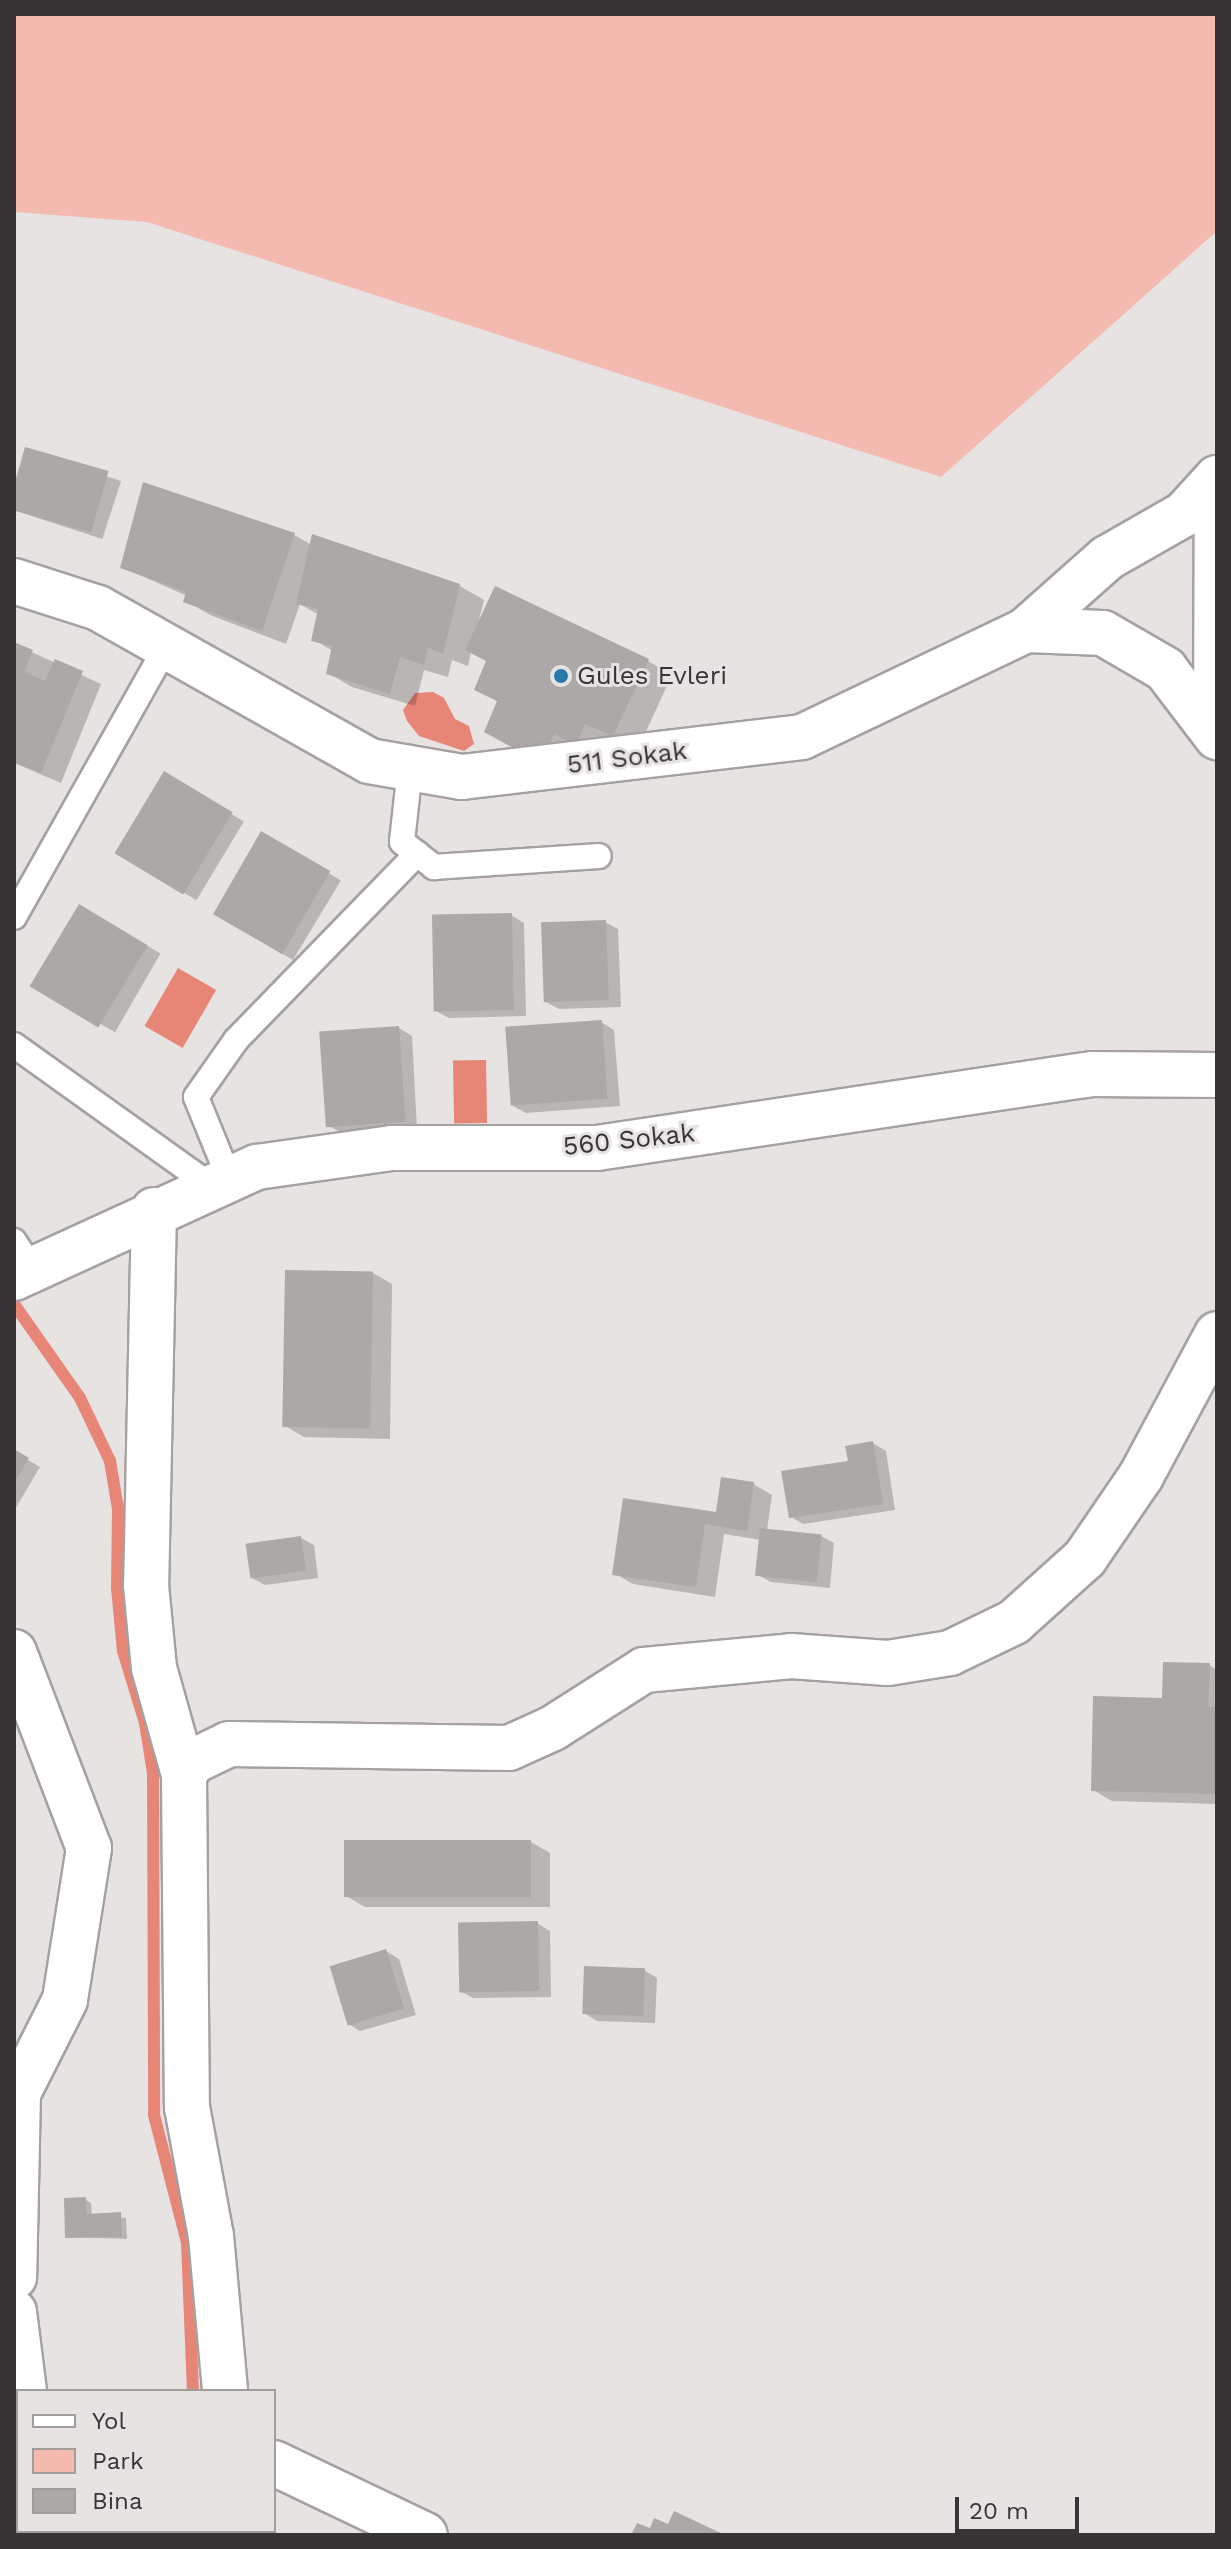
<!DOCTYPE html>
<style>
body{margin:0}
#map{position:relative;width:1231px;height:2549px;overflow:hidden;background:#e8e3e3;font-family:"Work Sans",sans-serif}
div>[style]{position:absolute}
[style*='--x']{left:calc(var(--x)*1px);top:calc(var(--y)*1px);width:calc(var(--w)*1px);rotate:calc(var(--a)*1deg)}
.green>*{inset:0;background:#f4b9af}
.water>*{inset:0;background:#e78677;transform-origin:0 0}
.shadow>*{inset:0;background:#0003;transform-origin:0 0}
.stream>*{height:12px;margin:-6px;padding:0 6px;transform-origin:6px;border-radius:6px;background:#e78677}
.building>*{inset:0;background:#aca8a7;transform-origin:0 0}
.roads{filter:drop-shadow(2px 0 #a5a1a0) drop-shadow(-2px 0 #a5a1a0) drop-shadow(0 2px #a5a1a0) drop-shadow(0 -2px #a5a1a0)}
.service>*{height:24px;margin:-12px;padding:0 12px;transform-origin:12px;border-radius:12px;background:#fff}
.minor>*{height:44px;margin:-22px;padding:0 22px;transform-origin:22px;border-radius:22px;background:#fff}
.dots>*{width:22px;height:22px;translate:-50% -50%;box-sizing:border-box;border:4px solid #e8e3e3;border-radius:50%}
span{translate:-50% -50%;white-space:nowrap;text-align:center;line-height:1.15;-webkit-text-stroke:6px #e8e3e3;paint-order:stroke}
.poi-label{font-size:26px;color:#363434}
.left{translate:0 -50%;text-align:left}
.street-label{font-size:26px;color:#363434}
.frame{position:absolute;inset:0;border:16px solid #363434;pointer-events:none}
.legend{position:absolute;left:16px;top:2389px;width:260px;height:144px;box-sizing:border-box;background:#e8e3e3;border:2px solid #a19d9d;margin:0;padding:10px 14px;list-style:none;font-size:24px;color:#363434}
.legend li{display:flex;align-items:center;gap:16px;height:40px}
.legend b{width:40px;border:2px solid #a19d9d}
.scale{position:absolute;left:955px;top:2497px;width:124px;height:36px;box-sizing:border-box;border:4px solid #363434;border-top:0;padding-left:10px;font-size:24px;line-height:28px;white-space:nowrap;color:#363434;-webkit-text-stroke:6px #e8e3e3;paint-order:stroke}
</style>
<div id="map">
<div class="green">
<i style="clip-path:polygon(14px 14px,1217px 14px,1217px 231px,941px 477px,147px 222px,14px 212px)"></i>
</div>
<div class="water">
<i style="clip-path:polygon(433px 692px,444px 698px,455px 719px,469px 726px,474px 744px,464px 751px,419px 736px,407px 721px,403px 710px,415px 693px)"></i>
<i style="left:178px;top:968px;width:44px;height:67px;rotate:30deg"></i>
<i style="left:486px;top:1060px;width:63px;height:33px;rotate:89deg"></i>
</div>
<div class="shadow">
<i style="left:26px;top:450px;width:100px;height:61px;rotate:18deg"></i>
<i style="clip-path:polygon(294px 535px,312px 545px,314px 537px,460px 586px,484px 600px,479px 620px,648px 661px,672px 675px,638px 749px,610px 736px,601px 757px,566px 775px,499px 702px,476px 689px,488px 661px,471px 652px,468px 666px,452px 660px,448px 677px,424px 670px,415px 706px,352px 687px,328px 673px,333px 651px,314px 640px,319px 615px,300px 604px,286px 644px,210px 615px,186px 601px,187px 596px,122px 567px)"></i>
<i style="clip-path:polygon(14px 644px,101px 684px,61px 783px,14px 763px)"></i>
<i style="left:165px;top:774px;width:92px;height:92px;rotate:31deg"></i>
<i style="left:262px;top:833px;width:92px;height:93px;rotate:31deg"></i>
<i style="left:80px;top:907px;width:93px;height:91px;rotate:30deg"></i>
<i style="clip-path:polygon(511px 915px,524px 923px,526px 1016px,449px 1018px,436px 1011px)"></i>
<i style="clip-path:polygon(605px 922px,618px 929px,621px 1007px,559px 1009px,546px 1002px)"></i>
<i style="clip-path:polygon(601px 1022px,614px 1030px,620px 1106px,526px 1113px,513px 1106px)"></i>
<i style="clip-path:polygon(399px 1028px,412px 1036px,417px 1129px,340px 1132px,327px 1125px)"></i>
<i style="clip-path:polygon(373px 1273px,392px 1284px,390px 1439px,304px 1437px,285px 1426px)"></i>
<i style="clip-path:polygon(873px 1443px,886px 1451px,895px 1510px,803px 1524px,791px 1517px)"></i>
<i style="clip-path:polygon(14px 1452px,40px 1467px,14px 1511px)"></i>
<i style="clip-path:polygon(753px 1484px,772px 1495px,767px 1530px,821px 1536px,834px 1543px,830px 1588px,771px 1582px,758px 1575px,761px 1540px,724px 1534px,715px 1597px,633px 1584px,614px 1573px,717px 1514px)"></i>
<i style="clip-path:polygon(301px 1538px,314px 1545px,318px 1578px,265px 1585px,252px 1578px)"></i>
<i style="clip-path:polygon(1209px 1665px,1217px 1670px,1217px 1804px,1112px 1801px,1093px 1790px,1164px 1700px)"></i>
<i style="clip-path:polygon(531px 1842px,550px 1853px,550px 1907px,365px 1907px,346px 1896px)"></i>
<i style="clip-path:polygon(537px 1923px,550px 1931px,551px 1997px,473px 1998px,460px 1991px)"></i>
<i style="clip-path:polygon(386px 1951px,399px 1959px,416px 2015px,360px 2031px,347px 2023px)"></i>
<i style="clip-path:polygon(644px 1970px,657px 1978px,655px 2023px,597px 2021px,584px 2013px)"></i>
<i style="clip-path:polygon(86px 2200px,91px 2203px,92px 2215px,126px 2218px,127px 2239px,67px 2237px)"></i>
</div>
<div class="stream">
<i style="--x:14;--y:1304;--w:115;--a:54.9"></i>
<i style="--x:80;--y:1398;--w:70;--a:64.5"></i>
<i style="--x:110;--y:1461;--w:49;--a:80.5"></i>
<i style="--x:118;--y:1509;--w:79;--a:90.7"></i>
<i style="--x:117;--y:1588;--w:63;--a:84.6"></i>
<i style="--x:123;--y:1651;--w:75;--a:73"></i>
<i style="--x:145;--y:1723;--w:51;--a:80.9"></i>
<i style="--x:153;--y:1773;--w:342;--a:89.8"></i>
<i style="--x:154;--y:2115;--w:132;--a:75.5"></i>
<i style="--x:187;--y:2243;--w:148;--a:87.7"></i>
<i style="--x:197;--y:2531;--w:4;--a:90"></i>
</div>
<div class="building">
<i style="left:25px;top:447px;width:87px;height:64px;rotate:16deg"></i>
<i style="clip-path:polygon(143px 482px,295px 533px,262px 631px,183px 602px,186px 592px,120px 568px)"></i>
<i style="clip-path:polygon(312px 534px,460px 584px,443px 654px,428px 648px,424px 665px,400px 657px,390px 694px,326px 674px,332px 646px,311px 641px,318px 609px,296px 604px)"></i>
<i style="clip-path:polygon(495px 586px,649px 659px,613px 736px,585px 724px,576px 745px,554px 734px,541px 763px,484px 732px,497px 701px,474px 690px,486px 661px,465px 650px)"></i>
<i style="clip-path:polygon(14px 642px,33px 650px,24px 672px,45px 681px,55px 659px,83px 671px,41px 773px,14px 762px)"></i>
<i style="left:164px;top:771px;width:80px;height:96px;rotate:31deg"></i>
<i style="left:261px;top:831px;width:80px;height:96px;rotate:30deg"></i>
<i style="left:79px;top:904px;width:80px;height:96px;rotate:31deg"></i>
<i style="left:512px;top:913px;width:97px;height:80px;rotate:89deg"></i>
<i style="left:606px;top:920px;width:80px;height:65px;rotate:88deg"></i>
<i style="left:602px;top:1020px;width:79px;height:97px;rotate:86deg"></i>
<i style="left:399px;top:1026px;width:96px;height:80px;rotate:86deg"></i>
<i style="left:285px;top:1270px;width:88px;height:157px;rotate:1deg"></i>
<i style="clip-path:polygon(873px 1441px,883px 1504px,789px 1518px,781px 1471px,848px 1461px,845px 1446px)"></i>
<i style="clip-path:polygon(14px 1449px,29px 1458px,14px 1483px)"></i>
<i style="clip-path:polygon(721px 1477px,754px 1482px,747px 1531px,705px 1524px,696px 1587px,612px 1575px,623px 1498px,716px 1512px)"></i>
<i style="left:760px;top:1528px;width:62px;height:48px;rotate:6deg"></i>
<i style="left:301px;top:1536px;width:35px;height:56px;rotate:82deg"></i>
<i style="clip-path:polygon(1163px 1662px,1210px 1663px,1208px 1707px,1217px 1707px,1217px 1794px,1091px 1791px,1093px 1696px,1162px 1698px)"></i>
<i style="left:344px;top:1840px;width:187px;height:57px"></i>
<i style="left:538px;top:1921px;width:70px;height:80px;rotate:89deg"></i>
<i style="left:386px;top:1949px;width:62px;height:59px;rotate:73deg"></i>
<i style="left:584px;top:1966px;width:61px;height:48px;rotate:2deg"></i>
<i style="clip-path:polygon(86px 2197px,87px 2214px,121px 2212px,122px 2237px,65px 2238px,64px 2198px)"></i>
<i style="clip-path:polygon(674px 2511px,725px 2535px,631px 2535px,637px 2523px,650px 2528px,654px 2518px,668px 2524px)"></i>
</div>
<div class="roads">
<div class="service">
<i style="--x:410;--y:769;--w:73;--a:96.3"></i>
<i style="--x:402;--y:842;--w:41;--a:38"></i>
<i style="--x:434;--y:867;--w:165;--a:-3.8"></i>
<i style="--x:14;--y:917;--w:310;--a:-60.6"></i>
<i style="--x:14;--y:1045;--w:242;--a:35.6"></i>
<i style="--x:229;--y:1178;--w:87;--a:-112.2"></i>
<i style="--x:196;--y:1097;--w:70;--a:-54.9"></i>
<i style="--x:236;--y:1040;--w:260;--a:-45.8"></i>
<i style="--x:14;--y:1241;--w:35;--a:57"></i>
</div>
<div class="minor">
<i style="--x:14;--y:581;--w:88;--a:17.8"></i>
<i style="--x:98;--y:608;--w:311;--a:29.4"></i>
<i style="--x:369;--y:761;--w:94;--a:9.8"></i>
<i style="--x:462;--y:777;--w:342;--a:-6.7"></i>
<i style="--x:802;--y:737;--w:248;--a:-25.5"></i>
<i style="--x:1026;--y:630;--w:77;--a:2.2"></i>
<i style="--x:1103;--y:633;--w:72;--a:30.1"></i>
<i style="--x:1165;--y:669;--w:86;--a:52.6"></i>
<i style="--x:1026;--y:630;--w:108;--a:-41.6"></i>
<i style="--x:1107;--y:558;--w:89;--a:-29.7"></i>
<i style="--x:1184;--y:514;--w:49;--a:-47.5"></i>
<i style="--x:1216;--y:730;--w:252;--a:-89.8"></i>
<i style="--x:154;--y:1210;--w:375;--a:91.2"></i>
<i style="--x:146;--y:1585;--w:83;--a:84.5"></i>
<i style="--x:154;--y:1668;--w:111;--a:74.3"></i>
<i style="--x:184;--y:1775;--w:332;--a:89.5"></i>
<i style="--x:187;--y:2107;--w:131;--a:79.5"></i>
<i style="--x:211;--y:2236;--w:156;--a:84.8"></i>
<i style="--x:14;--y:1278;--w:267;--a:-24.6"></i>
<i style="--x:257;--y:1167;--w:136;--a:-8"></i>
<i style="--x:392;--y:1148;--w:205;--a:0"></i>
<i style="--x:597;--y:1148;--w:501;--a:-8.5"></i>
<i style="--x:1092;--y:1074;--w:125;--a:0.5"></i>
<i style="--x:14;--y:1652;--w:210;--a:69.1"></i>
<i style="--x:89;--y:1848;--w:154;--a:99"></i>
<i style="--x:65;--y:2000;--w:104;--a:116.8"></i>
<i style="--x:18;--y:2093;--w:184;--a:91.2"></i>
<i style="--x:184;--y:1775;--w:15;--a:-58"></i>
<i style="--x:192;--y:1762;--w:41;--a:-25.9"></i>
<i style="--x:229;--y:1744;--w:280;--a:0.8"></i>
<i style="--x:509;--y:1748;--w:48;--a:-24.4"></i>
<i style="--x:553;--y:1728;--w:108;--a:-32.5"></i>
<i style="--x:644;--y:1670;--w:148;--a:-5.4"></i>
<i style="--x:791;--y:1656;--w:97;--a:4.1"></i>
<i style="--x:888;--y:1663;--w:63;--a:-9.2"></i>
<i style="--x:950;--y:1653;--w:71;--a:-25.8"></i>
<i style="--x:1014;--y:1622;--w:96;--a:-42"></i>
<i style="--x:1085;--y:1558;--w:99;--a:-55.7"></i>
<i style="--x:1141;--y:1476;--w:161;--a:-61.8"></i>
<i style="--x:14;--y:2312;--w:80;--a:82.8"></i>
<i style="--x:274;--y:2463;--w:167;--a:25.5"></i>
<i style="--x:30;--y:2531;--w:4;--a:90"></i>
<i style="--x:227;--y:2535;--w:4;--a:-90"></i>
</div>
</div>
<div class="dots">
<i style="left:561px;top:676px;background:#267aaa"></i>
</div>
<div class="poi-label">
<span class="left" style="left:577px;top:676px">Gules Evleri</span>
</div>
<div class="street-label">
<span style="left:627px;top:758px;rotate:-7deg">511 Sokak</span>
<span style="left:629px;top:1140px;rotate:-6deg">560 Sokak</span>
</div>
<div class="frame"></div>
<ul class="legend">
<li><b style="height:10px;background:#fff"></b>Yol</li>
<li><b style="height:22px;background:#f4b9af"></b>Park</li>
<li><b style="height:22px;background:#aca8a7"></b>Bina</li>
</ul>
<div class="scale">20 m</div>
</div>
